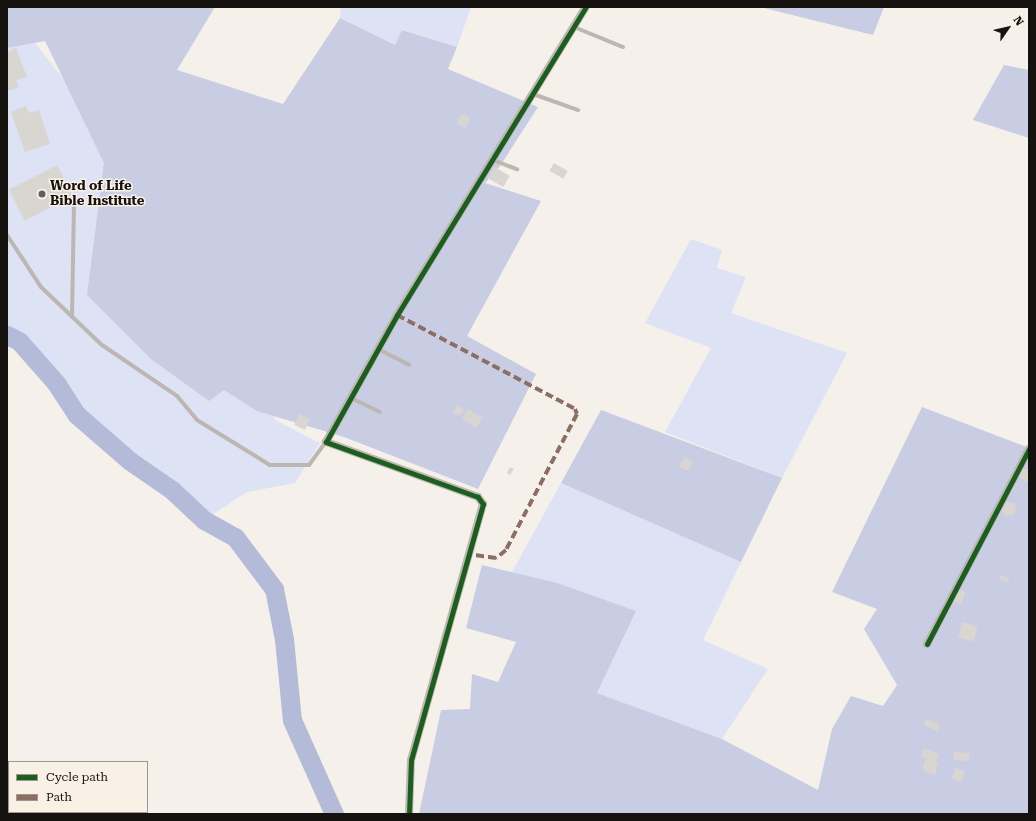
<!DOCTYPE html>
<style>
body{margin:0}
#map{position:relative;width:1036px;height:821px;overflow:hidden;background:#f5f0ea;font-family:"Roboto Serif",serif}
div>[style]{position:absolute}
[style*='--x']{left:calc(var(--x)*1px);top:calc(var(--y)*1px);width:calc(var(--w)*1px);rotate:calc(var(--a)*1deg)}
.green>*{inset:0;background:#dde2f4}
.forest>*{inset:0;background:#c8cde3}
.river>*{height:19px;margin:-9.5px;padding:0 9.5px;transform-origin:9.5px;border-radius:9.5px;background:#b4bbd8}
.building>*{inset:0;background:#d9d6d2;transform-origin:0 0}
.round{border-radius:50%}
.lane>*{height:4px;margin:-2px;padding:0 2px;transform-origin:2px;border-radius:2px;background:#bdb7b1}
.street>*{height:8px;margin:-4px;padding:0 4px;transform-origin:4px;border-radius:4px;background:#bdb7b1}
.quiet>*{height:4px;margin-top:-2px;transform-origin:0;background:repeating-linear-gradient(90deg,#8d6e63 0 8px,transparent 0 12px)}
.cycleway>*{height:5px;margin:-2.5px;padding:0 2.5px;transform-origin:2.5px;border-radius:2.5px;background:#1b5e20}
.dots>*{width:11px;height:11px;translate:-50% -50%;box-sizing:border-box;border:2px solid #f9f0e6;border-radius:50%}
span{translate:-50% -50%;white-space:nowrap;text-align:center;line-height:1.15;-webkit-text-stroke:3px #f9f0e6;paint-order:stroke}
.poi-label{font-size:13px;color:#15120f;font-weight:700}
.left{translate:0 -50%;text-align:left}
.frame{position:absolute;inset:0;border:8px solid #15120f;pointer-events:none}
.legend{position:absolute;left:8px;top:761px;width:140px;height:52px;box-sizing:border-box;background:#f9f0e6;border:1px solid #9e9790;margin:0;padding:5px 7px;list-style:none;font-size:12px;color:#15120f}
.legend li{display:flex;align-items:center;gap:8px;height:20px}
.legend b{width:20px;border:1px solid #9e9790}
.north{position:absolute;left:988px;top:8px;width:40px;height:40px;-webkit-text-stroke:3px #f9f0e6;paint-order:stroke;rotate:56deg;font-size:11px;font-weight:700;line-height:16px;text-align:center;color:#15120f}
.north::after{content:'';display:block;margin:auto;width:14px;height:18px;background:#15120f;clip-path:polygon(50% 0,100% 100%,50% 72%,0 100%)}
</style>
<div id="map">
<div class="green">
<i style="clip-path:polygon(7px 7px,137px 173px,271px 399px,275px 420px,320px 443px,295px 483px,247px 492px,204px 520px,172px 490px,130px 461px,77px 415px,19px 341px,7px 335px)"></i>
<i style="clip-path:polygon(341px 7px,471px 7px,457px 47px,403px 30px,395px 45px,340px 18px)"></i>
<i style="clip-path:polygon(691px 239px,722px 250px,717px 268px,746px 277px,731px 313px,847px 353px,782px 478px,665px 432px,711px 348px,645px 323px)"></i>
<i style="clip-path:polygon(561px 483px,741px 562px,703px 640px,768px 669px,722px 739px,597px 693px,636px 611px,512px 572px)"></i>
</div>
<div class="forest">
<i style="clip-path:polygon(7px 7px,215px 7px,177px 70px,283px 104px,340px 18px,395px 45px,402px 30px,457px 47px,448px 69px,538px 107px,500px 166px,485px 183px,541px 201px,467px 336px,536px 374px,478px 489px,344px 437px,257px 411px,224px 390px,209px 401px,151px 359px,87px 295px,104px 163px,45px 41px,7px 48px)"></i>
<i style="clip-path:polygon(760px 7px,884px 7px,873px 35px)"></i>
<i style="clip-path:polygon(1004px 65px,1029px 70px,1029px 138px,973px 120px)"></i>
<i style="clip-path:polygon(922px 407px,1029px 448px,1029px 814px,419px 814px,441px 710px,470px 709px,472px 674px,498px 682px,516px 642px,466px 628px,482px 565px,557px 583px,636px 611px,597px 693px,722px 739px,818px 790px,832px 729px,851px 696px,883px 706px,897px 685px,864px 629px,877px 609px,832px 592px)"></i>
<i style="clip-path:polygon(601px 410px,782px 478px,741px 562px,561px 483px)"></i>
</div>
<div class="river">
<i style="--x:7;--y:335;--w:13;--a:27"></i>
<i style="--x:19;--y:341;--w:56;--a:48.6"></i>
<i style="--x:56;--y:383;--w:38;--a:57"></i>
<i style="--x:77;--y:415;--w:70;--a:41"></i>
<i style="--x:130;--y:461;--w:51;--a:34.6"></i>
<i style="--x:172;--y:490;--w:44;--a:43.2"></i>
<i style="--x:204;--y:520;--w:35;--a:29"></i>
<i style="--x:235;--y:537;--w:65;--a:53.1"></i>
<i style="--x:274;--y:589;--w:51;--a:78.7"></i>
<i style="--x:284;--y:639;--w:81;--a:84.4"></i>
<i style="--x:292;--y:720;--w:103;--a:65.9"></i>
</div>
<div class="building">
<i style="clip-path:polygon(16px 48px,27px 77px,16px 80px,19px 87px,7px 91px,7px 52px)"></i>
<i style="clip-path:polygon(26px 106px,29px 113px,39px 110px,50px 144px,25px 152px,11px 112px)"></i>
<i style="clip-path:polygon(462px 114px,471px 118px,465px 128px,457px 123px)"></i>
<i style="left:554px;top:163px;width:16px;height:9px;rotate:30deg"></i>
<i style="left:57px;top:165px;width:35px;height:54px;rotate:63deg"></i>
<i style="left:494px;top:167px;width:18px;height:13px;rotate:29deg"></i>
<i style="clip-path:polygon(457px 405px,464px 409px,460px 416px,453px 413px)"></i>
<i style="left:468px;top:409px;width:17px;height:12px;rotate:31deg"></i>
<i style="left:299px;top:414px;width:12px;height:12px;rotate:24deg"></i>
<i style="clip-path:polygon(685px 457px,693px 462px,688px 471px,679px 467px)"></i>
<i style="left:510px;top:467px;width:4px;height:7px;rotate:27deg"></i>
<i style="clip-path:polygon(1021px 467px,1029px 471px,1029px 483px,1016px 476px)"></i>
<i class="round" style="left:1002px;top:502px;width:14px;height:14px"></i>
<i style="left:1001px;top:575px;width:9px;height:5px;rotate:21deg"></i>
<i style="left:957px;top:589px;width:9px;height:13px;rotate:18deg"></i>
<i style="left:962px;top:622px;width:16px;height:16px;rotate:15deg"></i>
<i style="clip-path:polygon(926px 719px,940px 724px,938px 731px,924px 725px)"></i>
<i style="left:924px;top:748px;width:16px;height:9px;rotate:22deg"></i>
<i style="left:954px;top:752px;width:16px;height:8px;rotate:4deg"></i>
<i style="clip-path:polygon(925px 759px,938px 763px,935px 775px,922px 770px)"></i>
<i style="left:956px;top:768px;width:10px;height:11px;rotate:24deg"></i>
</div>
<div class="lane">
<i style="--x:574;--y:27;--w:53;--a:22.2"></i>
<i style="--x:533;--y:94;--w:48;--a:19.6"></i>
<i style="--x:493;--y:160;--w:26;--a:21"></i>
<i style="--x:7;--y:235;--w:62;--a:56.8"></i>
<i style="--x:41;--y:287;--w:84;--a:43.6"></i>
<i style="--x:102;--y:345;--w:91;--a:34.2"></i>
<i style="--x:177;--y:396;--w:31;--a:50"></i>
<i style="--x:197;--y:420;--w:86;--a:31.7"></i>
<i style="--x:270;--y:465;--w:39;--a:0"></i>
<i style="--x:309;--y:465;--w:29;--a:-54"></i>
<i style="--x:72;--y:317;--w:114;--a:-89"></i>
<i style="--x:378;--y:349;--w:35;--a:27"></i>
<i style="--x:351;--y:398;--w:32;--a:26"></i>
</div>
<div class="street">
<i style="--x:927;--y:644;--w:220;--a:-62.4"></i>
<i style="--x:409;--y:814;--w:54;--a:-87.9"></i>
<i style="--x:411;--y:760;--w:266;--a:-74.3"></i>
<i style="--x:483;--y:504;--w:9;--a:-126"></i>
<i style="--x:478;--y:497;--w:162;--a:-160.1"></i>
<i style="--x:326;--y:442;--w:145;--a:-60.8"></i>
<i style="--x:397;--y:315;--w:361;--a:-58.5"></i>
</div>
<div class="quiet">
<i style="--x:397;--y:315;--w:201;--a:27.8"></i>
<i style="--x:575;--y:409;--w:5;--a:68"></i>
<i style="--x:577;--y:414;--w:153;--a:117.6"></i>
<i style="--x:506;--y:550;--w:13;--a:141"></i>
<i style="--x:496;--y:558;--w:27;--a:-172"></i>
</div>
<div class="cycleway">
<i style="--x:927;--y:644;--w:220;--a:-62.4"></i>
<i style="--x:409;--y:814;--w:54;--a:-87.9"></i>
<i style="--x:411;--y:760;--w:266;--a:-74.3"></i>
<i style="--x:483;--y:504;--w:9;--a:-126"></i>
<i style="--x:478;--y:497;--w:162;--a:-160.1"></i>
<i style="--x:326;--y:442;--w:145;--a:-60.8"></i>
<i style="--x:397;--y:315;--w:361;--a:-58.5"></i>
</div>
<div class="dots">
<i style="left:42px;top:194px;background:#63605c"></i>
</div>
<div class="poi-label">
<span class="left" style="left:50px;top:194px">Word of Life<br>Bible Institute</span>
</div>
<div class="frame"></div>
<ul class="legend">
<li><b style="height:5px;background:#1b5e20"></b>Cycle path</li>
<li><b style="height:5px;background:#8d6e63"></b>Path</li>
</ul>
<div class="north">N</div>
</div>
